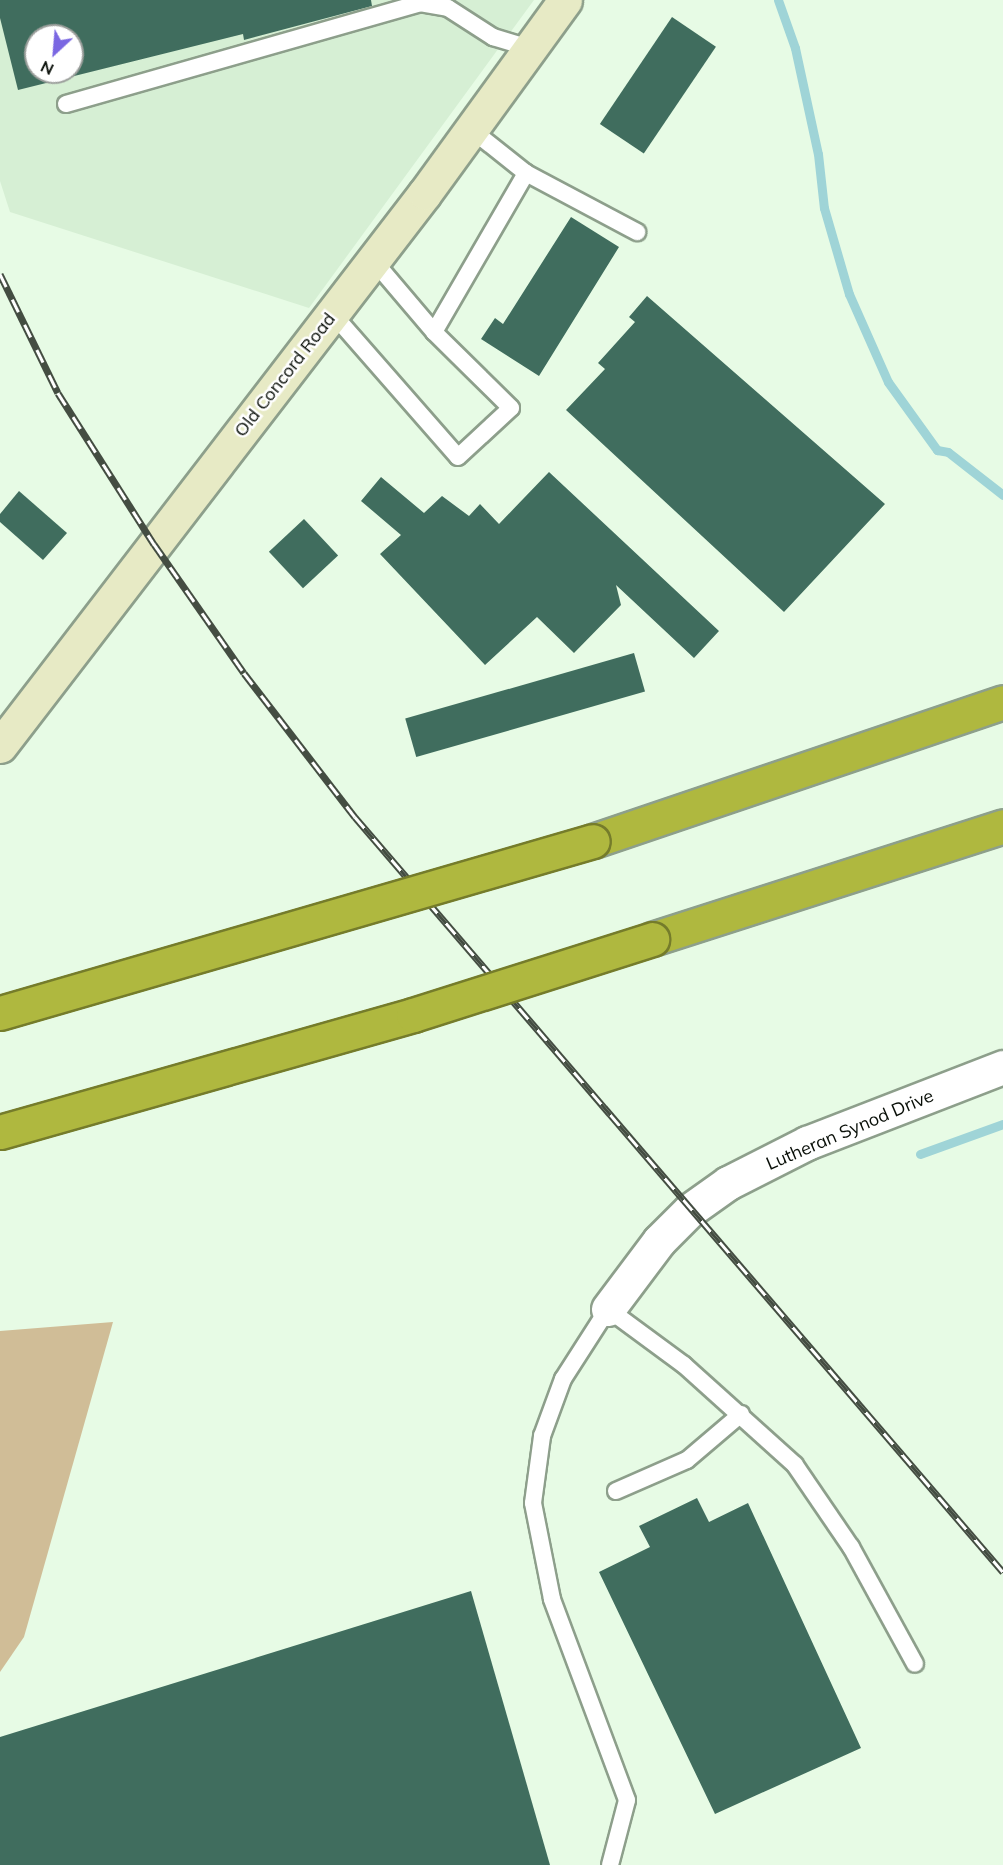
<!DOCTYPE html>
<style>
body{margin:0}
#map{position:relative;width:1003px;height:1865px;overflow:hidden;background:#e7fbe5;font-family:Mulish,sans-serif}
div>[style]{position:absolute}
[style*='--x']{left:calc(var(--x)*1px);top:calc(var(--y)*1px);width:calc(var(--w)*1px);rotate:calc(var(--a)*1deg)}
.built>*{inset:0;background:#d6efd4}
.forest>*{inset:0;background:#d0bd97}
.stream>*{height:9px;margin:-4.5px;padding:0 4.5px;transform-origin:4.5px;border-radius:4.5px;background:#9fd4d7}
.building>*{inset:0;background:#406d5e;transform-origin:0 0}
.roads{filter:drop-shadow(2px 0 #8d9f8b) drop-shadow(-2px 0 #8d9f8b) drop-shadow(0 2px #8d9f8b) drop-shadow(0 -2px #8d9f8b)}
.lane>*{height:16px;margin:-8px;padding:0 8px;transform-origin:8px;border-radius:8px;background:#fff}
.street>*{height:33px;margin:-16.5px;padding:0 16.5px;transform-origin:16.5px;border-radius:16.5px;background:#fff}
.secondary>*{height:33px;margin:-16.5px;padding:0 16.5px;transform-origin:16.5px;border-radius:16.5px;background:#e7eac5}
.highway>*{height:33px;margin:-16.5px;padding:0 16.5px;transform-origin:16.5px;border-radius:16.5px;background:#afb83f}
.rail>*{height:7px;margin-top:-3.5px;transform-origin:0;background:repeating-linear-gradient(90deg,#fff 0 14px,#444d42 0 28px);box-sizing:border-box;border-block:2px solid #444d42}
.bridges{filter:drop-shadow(2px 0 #757c2b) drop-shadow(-2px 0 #757c2b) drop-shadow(0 2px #757c2b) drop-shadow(0 -2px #757c2b)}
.highway-bridge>*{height:33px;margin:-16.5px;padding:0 16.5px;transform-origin:16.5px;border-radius:16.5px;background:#afb83f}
span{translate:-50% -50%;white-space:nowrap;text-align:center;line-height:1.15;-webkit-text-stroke:5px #fff;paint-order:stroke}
.street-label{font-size:18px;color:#080e07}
.north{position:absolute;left:24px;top:24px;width:60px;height:60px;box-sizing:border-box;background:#fff;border:2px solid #9c9f9c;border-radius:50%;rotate:206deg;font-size:16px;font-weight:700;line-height:24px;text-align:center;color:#080e07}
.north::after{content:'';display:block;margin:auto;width:21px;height:27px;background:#7a67e2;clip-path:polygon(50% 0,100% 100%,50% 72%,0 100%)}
</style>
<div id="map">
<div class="built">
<i style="clip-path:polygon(evenodd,0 0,534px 0,309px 308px,10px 212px,0 181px,0 0,36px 36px,72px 36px,72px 72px,36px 72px,36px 36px)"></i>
</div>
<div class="forest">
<i style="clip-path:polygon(113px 1322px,24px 1637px,0 1672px,0 1331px)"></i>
</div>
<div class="stream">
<i style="--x:778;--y:0;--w:51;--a:70.5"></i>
<i style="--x:795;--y:48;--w:108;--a:77.8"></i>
<i style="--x:818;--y:154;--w:54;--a:83.7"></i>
<i style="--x:824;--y:208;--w:90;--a:73.8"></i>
<i style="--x:849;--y:294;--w:96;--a:66.1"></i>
<i style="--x:888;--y:382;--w:84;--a:54.2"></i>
<i style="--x:937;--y:450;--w:11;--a:10"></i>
<i style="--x:948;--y:452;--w:70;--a:38"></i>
<i style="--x:920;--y:1154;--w:88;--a:-19.9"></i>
</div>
<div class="building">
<i style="clip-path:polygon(evenodd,0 0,371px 0,372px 6px,244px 40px,243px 34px,18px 90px,0 18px,0 0,36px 36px,72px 36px,72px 72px,36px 72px,36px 36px)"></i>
<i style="left:672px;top:17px;width:53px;height:129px;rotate:34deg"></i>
<i style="clip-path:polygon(571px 217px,619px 247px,539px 376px,481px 339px,495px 318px,503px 324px)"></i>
<i style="clip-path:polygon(647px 296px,885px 504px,784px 612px,566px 410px,605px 369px,598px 363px,635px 322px,629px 317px)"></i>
<i style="clip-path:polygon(549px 472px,719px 631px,694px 658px,616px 585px,621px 605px,574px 653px,537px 617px,485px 665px,380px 554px,401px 535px,361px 501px,381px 477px,424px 513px,442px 496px,469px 516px,480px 504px,499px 524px)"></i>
<i style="clip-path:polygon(19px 491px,67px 533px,43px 560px,0 522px,0 514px)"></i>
<i style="left:304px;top:519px;width:50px;height:48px;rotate:47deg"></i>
<i style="left:634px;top:653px;width:40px;height:238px;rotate:74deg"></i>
<i style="clip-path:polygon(697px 1498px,709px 1522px,748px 1503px,861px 1748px,715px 1814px,599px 1572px,650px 1547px,639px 1526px)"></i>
<i style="clip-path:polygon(471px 1591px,550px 1865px,0 1865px,0 1737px)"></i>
</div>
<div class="roads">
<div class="lane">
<i style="--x:66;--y:104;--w:368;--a:-15.9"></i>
<i style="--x:420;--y:3;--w:28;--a:10"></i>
<i style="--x:448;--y:8;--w:54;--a:32.8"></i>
<i style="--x:493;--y:37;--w:42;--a:16.7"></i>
<i style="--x:526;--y:173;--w:126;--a:28"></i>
<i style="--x:373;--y:260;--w:94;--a:49.7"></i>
<i style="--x:332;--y:313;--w:191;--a:48.8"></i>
<i style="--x:458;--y:457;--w:72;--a:-42.8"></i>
<i style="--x:511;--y:408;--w:108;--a:-135.4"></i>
<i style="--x:434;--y:332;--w:184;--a:-59.9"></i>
<i style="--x:526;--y:173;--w:69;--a:-141.5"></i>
<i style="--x:616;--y:1491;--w:77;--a:-23.6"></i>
<i style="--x:687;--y:1460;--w:71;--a:-40.4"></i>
<i style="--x:610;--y:1865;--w:67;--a:-75.3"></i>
<i style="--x:627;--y:1800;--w:215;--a:-110.5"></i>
<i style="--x:552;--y:1599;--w:98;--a:-101.2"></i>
<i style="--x:533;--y:1503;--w:68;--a:-82.3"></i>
<i style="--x:542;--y:1436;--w:61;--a:-69.8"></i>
<i style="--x:563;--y:1379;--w:83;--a:-57.3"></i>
<i style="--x:608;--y:1309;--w:94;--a:36.4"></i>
<i style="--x:684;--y:1365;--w:149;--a:42"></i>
<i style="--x:795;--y:1465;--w:99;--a:55.7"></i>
<i style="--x:851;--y:1547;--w:133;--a:61.3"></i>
</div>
<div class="street">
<i style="--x:608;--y:1309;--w:85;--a:-53.1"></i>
<i style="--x:659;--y:1241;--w:44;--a:-45"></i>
<i style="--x:690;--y:1210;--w:47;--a:-35.4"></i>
<i style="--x:728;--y:1183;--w:89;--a:-26.9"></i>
<i style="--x:807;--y:1143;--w:210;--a:-21.2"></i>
</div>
<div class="secondary">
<i style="--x:0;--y:746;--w:697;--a:-52.46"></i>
<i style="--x:425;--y:193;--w:238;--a:-54"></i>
</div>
<div class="highway">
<i style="--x:593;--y:841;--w:433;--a:-18.7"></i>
<i style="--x:652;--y:939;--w:369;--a:-17.8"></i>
</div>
</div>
<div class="rail">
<i style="--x:0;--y:274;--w:132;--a:64"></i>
<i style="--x:58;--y:393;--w:179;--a:57.6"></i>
<i style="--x:154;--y:544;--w:157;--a:55.1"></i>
<i style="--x:244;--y:673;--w:182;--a:52.4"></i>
<i style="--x:355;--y:817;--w:995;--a:49.36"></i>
</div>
<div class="bridges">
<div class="highway-bridge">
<i style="--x:0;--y:1013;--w:617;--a:-16.17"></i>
<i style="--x:0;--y:1132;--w:429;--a:-15.8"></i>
<i style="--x:413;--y:1015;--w:251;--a:-17.6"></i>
</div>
</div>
<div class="street-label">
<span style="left:285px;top:375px;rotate:-52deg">Old Concord Road</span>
<span style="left:850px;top:1130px;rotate:-23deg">Lutheran Synod Drive</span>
</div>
<div class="north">N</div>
</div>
